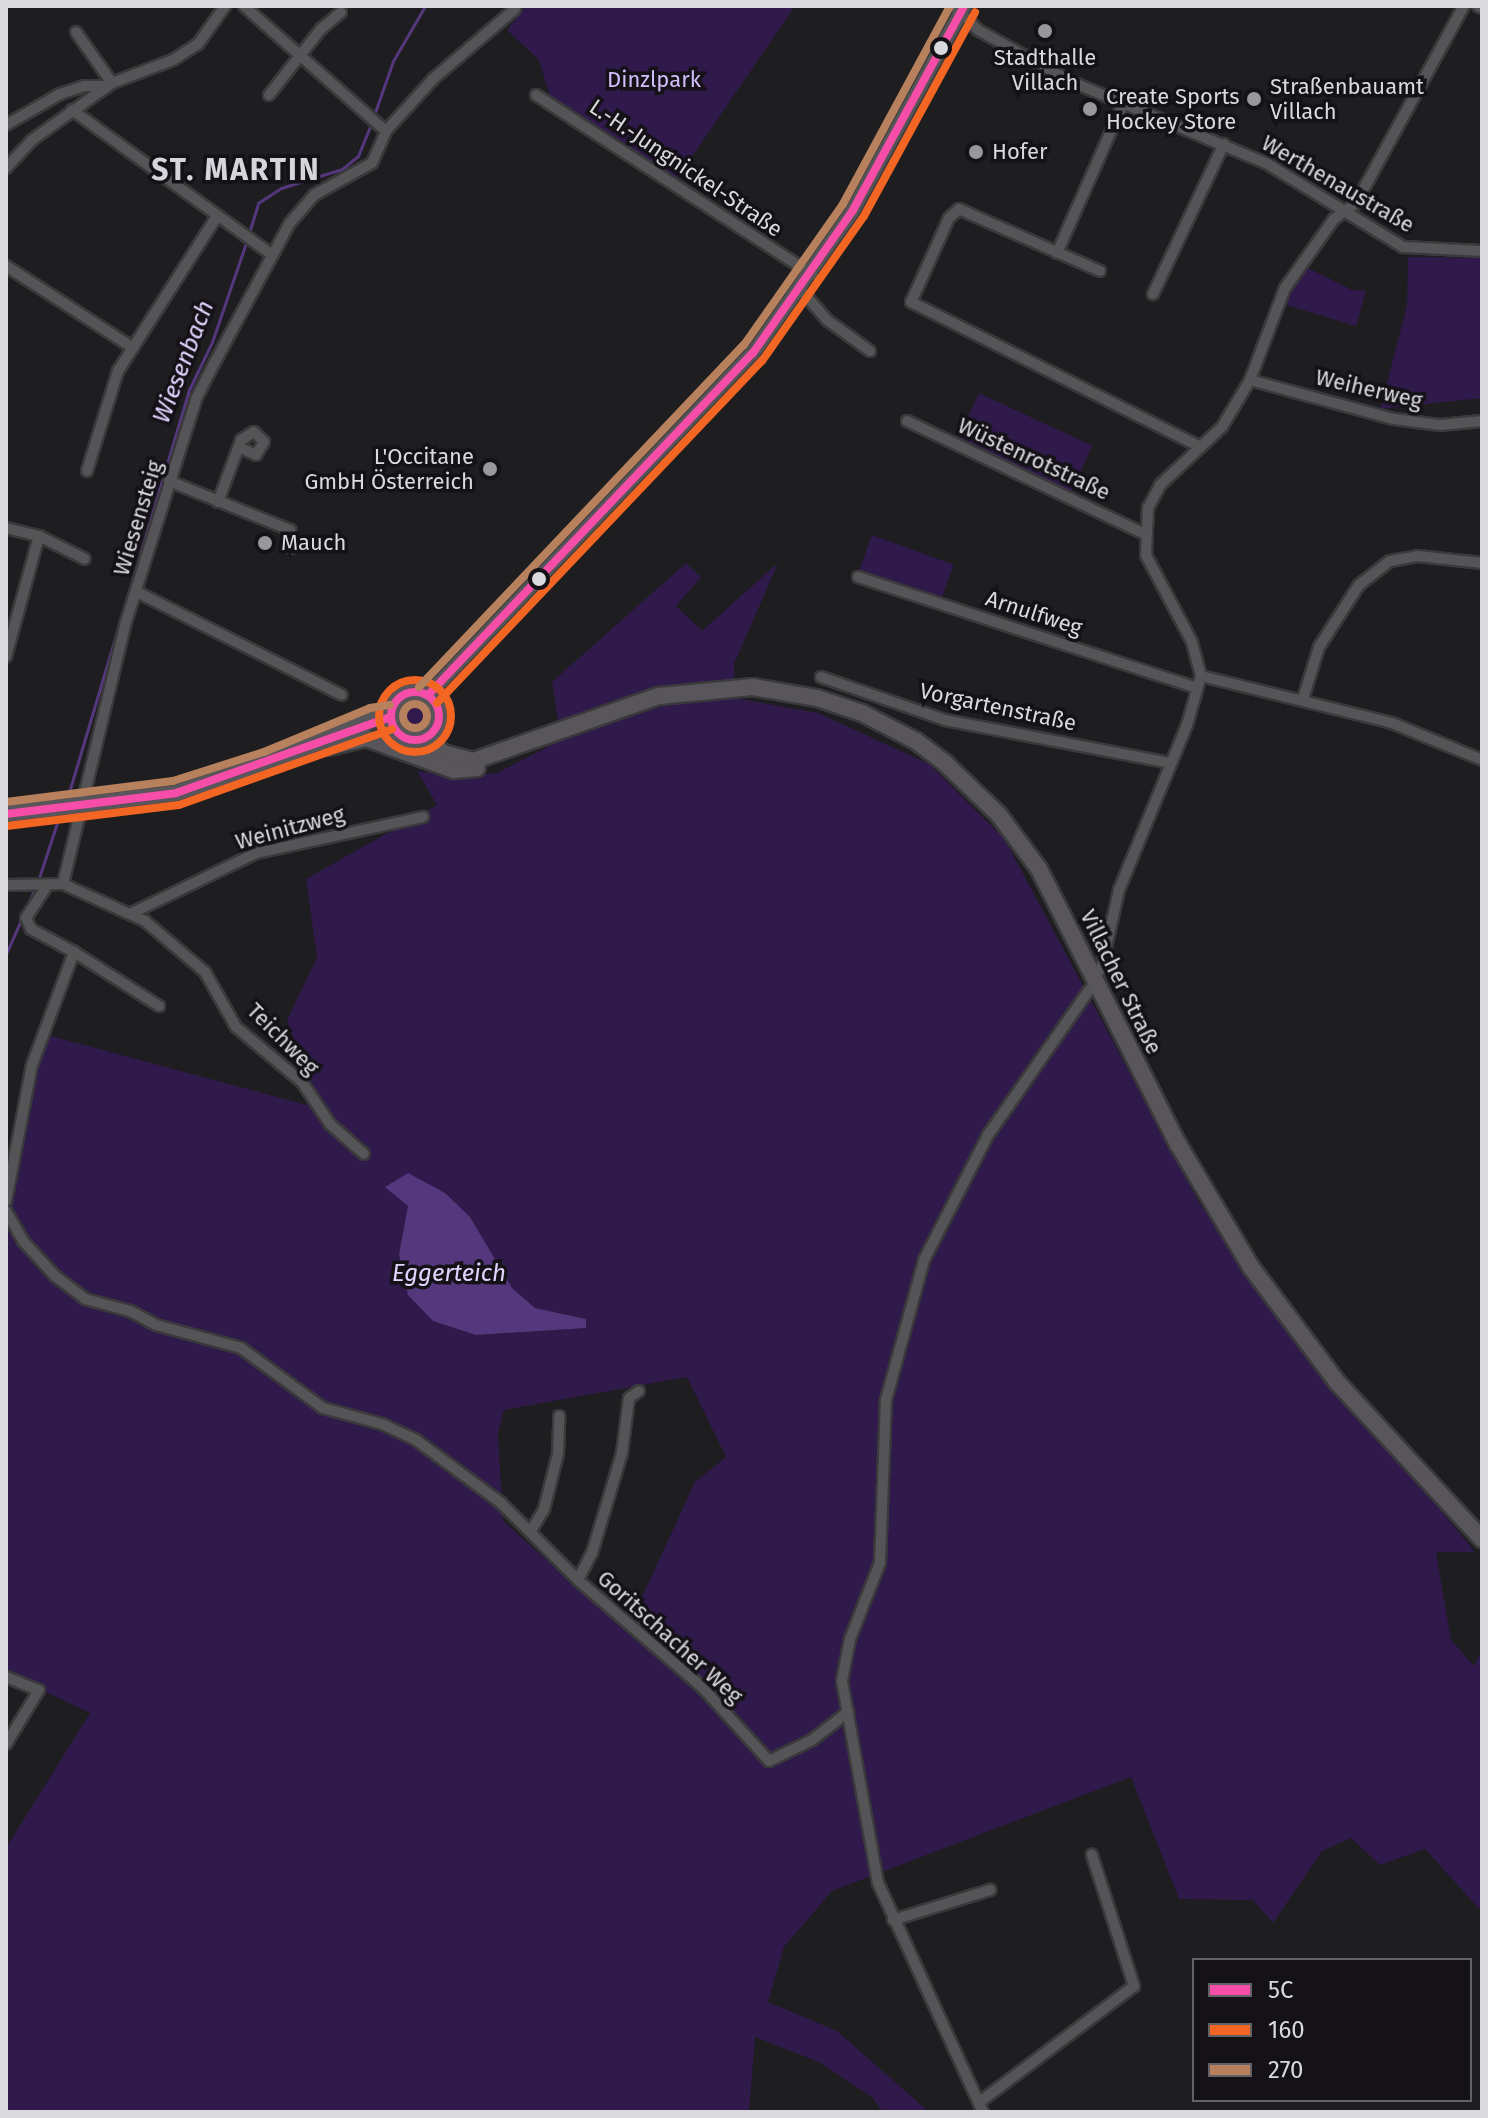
<!DOCTYPE html>
<meta charset="utf-8">
<style>
body{margin:0}
#map{position:relative;width:1488px;height:2118px;overflow:hidden;background:#1e1d1f;font-family:"Fira Sans",sans-serif}
div>[style]{position:absolute}
[style*='--x']{left:calc(var(--x)*1px);top:calc(var(--y)*1px);width:calc(var(--w)*1px);rotate:calc(var(--a)*1deg)}
.green>*{inset:0;background:#2f1a4b;transform-origin:0 0}
.round{border-radius:50%}
.water>*{inset:0;background:#55377d}
.stream>*{height:3px;margin:-1.5px;padding:0 1.5px;transform-origin:1.5px;border-radius:1.5px;background:#55377d}
.roads{filter:drop-shadow(2px 0 #3a393b) drop-shadow(-2px 0 #3a393b) drop-shadow(0 2px #3a393b) drop-shadow(0 -2px #3a393b)}
.minor>*{height:10px;margin:-5px;padding:0 5px;transform-origin:5px;border-radius:5px;background:#555456}
.secondary>*{height:14px;margin:-7px;padding:0 7px;transform-origin:7px;border-radius:7px;background:#555456}
.primary>*{height:16px;margin:-8px;padding:0 8px;transform-origin:8px;border-radius:8px;background:#58555b}
.primary>.ring{margin:-8px;padding:0;box-sizing:content-box;background:none;border:16px solid #58555b;border-radius:50%}
.bus-1>*{height:8px;margin:-4px;padding:0 4px;transform-origin:4px;border-radius:4px;background:#f54da8}
.bus-1>.ring{margin:-4px;padding:0;box-sizing:content-box;background:none;border:8px solid #f54da8;border-radius:50%}
.bus-2>*{height:8px;margin:-4px;padding:0 4px;transform-origin:4px;border-radius:4px;background:#f26522}
.bus-2>.ring{margin:-4px;padding:0;box-sizing:content-box;background:none;border:8px solid #f26522;border-radius:50%}
.bus-3>*{height:8px;margin:-4px;padding:0 4px;transform-origin:4px;border-radius:4px;background:#b6815c}
.bus-3>.ring{margin:-4px;padding:0;box-sizing:content-box;background:none;border:8px solid #b6815c;border-radius:50%}
.dots>*{width:22px;height:22px;translate:-50% -50%;box-sizing:border-box;border:4px solid #141217;border-radius:50%}
span{translate:-50% -50%;white-space:nowrap;text-align:center;line-height:1.15;-webkit-text-stroke:7px #141217;paint-order:stroke}
.poi-label{font-size:22px;color:#dad9dd}
.left{translate:0 -50%;text-align:left}
.right{translate:-100% -50%;text-align:right}
.park-label{font-size:22px;color:#d3bcfc}
.street-label{font-size:22px;color:#dad9dd}
.water-label{font-size:24px;color:#e2d3ff;font-style:italic}
.district-label{font-size:30px;color:#d7d5dc;font-weight:700;letter-spacing:2px}
.frame{position:absolute;inset:0;border:8px solid #dad9dd;pointer-events:none}
.legend{position:absolute;left:1192px;top:1958px;width:280px;height:144px;box-sizing:border-box;background:#141217;border:2px solid #636266;margin:0;padding:10px 14px;list-style:none;font-size:24px;color:#dad9dd}
.legend li{display:flex;align-items:center;gap:16px;height:40px}
.legend b{width:40px;border:2px solid #636266}
</style>
<div id="map">
<div class="green">
<i style="clip-path:polygon(526px 6px,795px 6px,672px 186px,550px 96px,539px 60px,507px 30px)"></i>
<i style="clip-path:polygon(1408px 257px,1482px 258px,1482px 398px,1380px 409px,1407px 306px)"></i>
<i style="clip-path:polygon(1304px 266px,1352px 290px,1366px 291px,1356px 326px,1286px 305px)"></i>
<i style="left:979px;top:393px;width:125px;height:51px;rotate:25deg"></i>
<i style="left:872px;top:535px;width:87px;height:39px;rotate:20deg"></i>
<i style="clip-path:polygon(evenodd,686px 563px,701px 577px,676px 606px,702px 631px,778px 563px,734px 664px,735px 698px,818px 713px,929px 764px,1004px 838px,1200px 1204px,1253px 1282px,1475px 1552px,1436px 1552px,1451px 1640px,1474px 1666px,1482px 1650px,1482px 1912px,1425px 1849px,1380px 1865px,1351px 1838px,1322px 1851px,1273px 1923px,1253px 1900px,1179px 1899px,1131px 1777px,832px 1891px,784px 1947px,768px 2002px,837px 2031px,929px 2112px,883px 2112px,872px 2097px,819px 2062px,755px 2037px,749px 2112px,6px 2112px,6px 1848px,90px 1713px,6px 1673px,6px 1200px,33px 1065px,47px 1035px,318px 1108px,287px 1020px,317px 958px,306px 879px,437px 805px,417px 771px,455px 776px,497px 773px,561px 740px,552px 682px,686px 563px,408px 1206px,470px 1217px,512px 1288px,535px 1308px,586px 1319px,586px 1328px,477px 1335px,433px 1321px,399px 1254px,408px 1206px,686px 563px,687px 1377px,726px 1457px,695px 1482px,636px 1610px,611px 1617px,503px 1521px,498px 1433px,504px 1410px,687px 1377px)"></i>
<i class="round" style="left:397px;top:696px;width:38px;height:38px"></i>
</div>
<div class="water">
<i style="clip-path:polygon(408px 1173px,445px 1193px,470px 1217px,512px 1288px,535px 1308px,586px 1319px,586px 1328px,476px 1335px,433px 1321px,408px 1295px,399px 1254px,408px 1206px,385px 1187px)"></i>
</div>
<div class="stream">
<i style="--x:374;--y:115;--w:57;--a:-70.6"></i>
<i style="--x:393;--y:61;--w:64;--a:-59.8"></i>
<i style="--x:249;--y:233;--w:31;--a:-73"></i>
<i style="--x:258;--y:203;--w:27;--a:-33"></i>
<i style="--x:281;--y:188;--w:64;--a:-17.3"></i>
<i style="--x:342;--y:169;--w:21;--a:-39"></i>
<i style="--x:358;--y:156;--w:37;--a:-68"></i>
<i style="--x:67;--y:799;--w:425;--a:-73.4"></i>
<i style="--x:188;--y:392;--w:55;--a:-64.4"></i>
<i style="--x:212;--y:342;--w:108;--a:-71.1"></i>
<i style="--x:38;--y:881;--w:61;--a:-71.9"></i>
<i style="--x:6;--y:954;--w:72;--a:-66.3"></i>
</div>
<div class="roads">
<div class="minor">
<i style="--x:244;--y:6;--w:189;--a:41.4"></i>
<i style="--x:954;--y:6;--w:34;--a:45"></i>
<i style="--x:978;--y:30;--w:107;--a:29"></i>
<i style="--x:1072;--y:82;--w:210;--a:22.7"></i>
<i style="--x:1266;--y:163;--w:161;--a:31.5"></i>
<i style="--x:1403;--y:247;--w:79;--a:2.9"></i>
<i style="--x:1478;--y:6;--w:4;--a:27"></i>
<i style="--x:76;--y:32;--w:62;--a:54.8"></i>
<i style="--x:269;--y:95;--w:84;--a:-51.8"></i>
<i style="--x:321;--y:29;--w:26;--a:-40"></i>
<i style="--x:536;--y:95;--w:330;--a:33"></i>
<i style="--x:72;--y:110;--w:247;--a:35.9"></i>
<i style="--x:6;--y:125;--w:62;--a:-29.9"></i>
<i style="--x:60;--y:94;--w:25;--a:-18"></i>
<i style="--x:84;--y:86;--w:23;--a:0"></i>
<i style="--x:6;--y:168;--w:38;--a:-47"></i>
<i style="--x:32;--y:140;--w:98;--a:-35.5"></i>
<i style="--x:112;--y:83;--w:65;--a:-20.7"></i>
<i style="--x:173;--y:60;--w:30;--a:-33"></i>
<i style="--x:198;--y:44;--w:47;--a:-54.6"></i>
<i style="--x:1057;--y:253;--w:163;--a:-66.1"></i>
<i style="--x:6;--y:266;--w:151;--a:32.8"></i>
<i style="--x:1100;--y:271;--w:154;--a:-156.3"></i>
<i style="--x:959;--y:209;--w:13;--a:138"></i>
<i style="--x:949;--y:218;--w:92;--a:114.3"></i>
<i style="--x:911;--y:302;--w:324;--a:26.6"></i>
<i style="--x:801;--y:290;--w:40;--a:49"></i>
<i style="--x:827;--y:320;--w:53;--a:35.8"></i>
<i style="--x:1153;--y:294;--w:166;--a:-64.7"></i>
<i style="--x:1250;--y:380;--w:149;--a:15.2"></i>
<i style="--x:1394;--y:419;--w:46;--a:7.4"></i>
<i style="--x:1440;--y:425;--w:42;--a:-5.4"></i>
<i style="--x:907;--y:421;--w:261;--a:25.4"></i>
<i style="--x:87;--y:471;--w:105;--a:-72.8"></i>
<i style="--x:118;--y:371;--w:184;--a:-57.4"></i>
<i style="--x:169;--y:481;--w:131;--a:22"></i>
<i style="--x:290;--y:530;--w:18;--a:87"></i>
<i style="--x:218;--y:502;--w:66;--a:-69.6"></i>
<i style="--x:241;--y:440;--w:15;--a:-32"></i>
<i style="--x:254;--y:432;--w:14;--a:45"></i>
<i style="--x:264;--y:442;--w:15;--a:122"></i>
<i style="--x:256;--y:455;--w:17;--a:-155"></i>
<i style="--x:6;--y:528;--w:34;--a:14"></i>
<i style="--x:39;--y:536;--w:125;--a:105.3"></i>
<i style="--x:39;--y:536;--w:51;--a:26.6"></i>
<i style="--x:858;--y:577;--w:357;--a:18.1"></i>
<i style="--x:137;--y:592;--w:229;--a:26.7"></i>
<i style="--x:1201;--y:676;--w:197;--a:13.8"></i>
<i style="--x:1392;--y:723;--w:97;--a:22.3"></i>
<i style="--x:821;--y:677;--w:131;--a:19.1"></i>
<i style="--x:945;--y:720;--w:230;--a:10.8"></i>
<i style="--x:1303;--y:699;--w:54;--a:-72.9"></i>
<i style="--x:1319;--y:647;--w:74;--a:-57.2"></i>
<i style="--x:1359;--y:585;--w:39;--a:-38"></i>
<i style="--x:1390;--y:561;--w:28;--a:-10"></i>
<i style="--x:1418;--y:556;--w:64;--a:6.2"></i>
<i style="--x:63;--y:884;--w:266;--a:-76.5"></i>
<i style="--x:125;--y:625;--w:239;--a:-72.5"></i>
<i style="--x:197;--y:397;--w:39;--a:-63"></i>
<i style="--x:215;--y:362;--w:158;--a:-61.7"></i>
<i style="--x:290;--y:223;--w:37;--a:-49"></i>
<i style="--x:314;--y:195;--w:66;--a:-28.9"></i>
<i style="--x:372;--y:163;--w:35;--a:-66"></i>
<i style="--x:386;--y:131;--w:70;--a:-47.9"></i>
<i style="--x:433;--y:79;--w:108;--a:-40.5"></i>
<i style="--x:6;--y:885;--w:57;--a:-1"></i>
<i style="--x:63;--y:884;--w:90;--a:24.3"></i>
<i style="--x:145;--y:921;--w:79;--a:40.4"></i>
<i style="--x:205;--y:972;--w:63;--a:60.6"></i>
<i style="--x:236;--y:1027;--w:86;--a:39.8"></i>
<i style="--x:302;--y:1082;--w:50;--a:56.3"></i>
<i style="--x:330;--y:1124;--w:45;--a:41.4"></i>
<i style="--x:130;--y:914;--w:140;--a:-25.8"></i>
<i style="--x:256;--y:853;--w:171;--a:-12.2"></i>
<i style="--x:74;--y:952;--w:101;--a:32.4"></i>
<i style="--x:1101;--y:970;--w:82;--a:-77.3"></i>
<i style="--x:1119;--y:890;--w:178;--a:-67.6"></i>
<i style="--x:1187;--y:725;--w:51;--a:-74.1"></i>
<i style="--x:1201;--y:676;--w:35;--a:-105"></i>
<i style="--x:1192;--y:642;--w:98;--a:-117.9"></i>
<i style="--x:1146;--y:555;--w:47;--a:-87.6"></i>
<i style="--x:1148;--y:508;--w:26;--a:-62"></i>
<i style="--x:1160;--y:485;--w:85;--a:-43.1"></i>
<i style="--x:1222;--y:427;--w:55;--a:-59.2"></i>
<i style="--x:1250;--y:380;--w:98;--a:-69.2"></i>
<i style="--x:1285;--y:288;--w:85;--a:-54.6"></i>
<i style="--x:1334;--y:219;--w:27;--a:-36"></i>
<i style="--x:1356;--y:203;--w:225;--a:-61.3"></i>
<i style="--x:6;--y:1201;--w:138;--a:-79.2"></i>
<i style="--x:32;--y:1065;--w:121;--a:-69.6"></i>
<i style="--x:74;--y:952;--w:49;--a:-151.9"></i>
<i style="--x:31;--y:929;--w:12;--a:-114"></i>
<i style="--x:26;--y:918;--w:37;--a:-57"></i>
<i style="--x:6;--y:1211;--w:34;--a:60"></i>
<i style="--x:23;--y:1241;--w:47;--a:47.6"></i>
<i style="--x:55;--y:1276;--w:38;--a:37"></i>
<i style="--x:85;--y:1299;--w:47;--a:14.9"></i>
<i style="--x:130;--y:1311;--w:30;--a:28"></i>
<i style="--x:156;--y:1325;--w:88;--a:15.1"></i>
<i style="--x:241;--y:1348;--w:102;--a:36.2"></i>
<i style="--x:323;--y:1408;--w:61;--a:15.2"></i>
<i style="--x:382;--y:1424;--w:38;--a:25"></i>
<i style="--x:416;--y:1440;--w:106;--a:36.5"></i>
<i style="--x:501;--y:1503;--w:109;--a:45"></i>
<i style="--x:578;--y:1580;--w:164;--a:40.8"></i>
<i style="--x:702;--y:1687;--w:100;--a:47.8"></i>
<i style="--x:769;--y:1761;--w:48;--a:-26"></i>
<i style="--x:812;--y:1740;--w:46;--a:-37.9"></i>
<i style="--x:531;--y:1531;--w:26;--a:-59"></i>
<i style="--x:544;--y:1509;--w:57;--a:-75.7"></i>
<i style="--x:558;--y:1454;--w:38;--a:-88"></i>
<i style="--x:578;--y:1580;--w:30;--a:-63"></i>
<i style="--x:592;--y:1553;--w:104;--a:-73.3"></i>
<i style="--x:622;--y:1453;--w:55;--a:-82.7"></i>
<i style="--x:629;--y:1398;--w:12;--a:-35"></i>
<i style="--x:6;--y:1677;--w:35;--a:22"></i>
<i style="--x:39;--y:1690;--w:63;--a:121.4"></i>
<i style="--x:893;--y:1920;--w:102;--a:-17.2"></i>
<i style="--x:981;--y:2101;--w:191;--a:-36.9"></i>
<i style="--x:1134;--y:1986;--w:138;--a:-107.8"></i>
<i style="--x:983;--y:2112;--w:252;--a:-114.6"></i>
<i style="--x:878;--y:1883;--w:205;--a:-100.1"></i>
<i style="--x:842;--y:1681;--w:43;--a:-79.2"></i>
<i style="--x:850;--y:1639;--w:82;--a:-68.5"></i>
<i style="--x:880;--y:1563;--w:163;--a:-87.9"></i>
<i style="--x:886;--y:1400;--w:145;--a:-74.8"></i>
<i style="--x:924;--y:1260;--w:140;--a:-62.9"></i>
<i style="--x:988;--y:1135;--w:178;--a:-55.1"></i>
</div>
<div class="secondary">
<i style="--x:428;--y:695;--w:472;--a:-46.5"></i>
<i style="--x:753;--y:353;--w:174;--a:-55"></i>
<i style="--x:853;--y:210;--w:232;--a:-61.4"></i>
</div>
<div class="primary">
<i class="ring" style="left:391px;top:692px;width:32px;height:32px"></i>
<i style="--x:427;--y:736;--w:23;--a:47"></i>
<i style="--x:443;--y:753;--w:31;--a:15"></i>
<i style="--x:473;--y:761;--w:197;--a:-19.3"></i>
<i style="--x:659;--y:696;--w:94;--a:-5.5"></i>
<i style="--x:753;--y:687;--w:65;--a:9.8"></i>
<i style="--x:817;--y:698;--w:47;--a:18.4"></i>
<i style="--x:862;--y:713;--w:61;--a:27.4"></i>
<i style="--x:916;--y:741;--w:38;--a:37"></i>
<i style="--x:946;--y:764;--w:74;--a:43.9"></i>
<i style="--x:999;--y:815;--w:67;--a:53.5"></i>
<i style="--x:1039;--y:869;--w:308;--a:63.2"></i>
<i style="--x:1178;--y:1144;--w:143;--a:59.3"></i>
<i style="--x:1251;--y:1267;--w:144;--a:53.2"></i>
<i style="--x:1337;--y:1382;--w:214;--a:47.3"></i>
<i style="--x:328;--y:747;--w:39;--a:-13"></i>
<i style="--x:366;--y:738;--w:94;--a:20"></i>
<i style="--x:454;--y:770;--w:23;--a:-5"></i>
<i style="--x:6;--y:814;--w:171;--a:-7"></i>
<i style="--x:176;--y:793;--w:97;--a:-18.1"></i>
<i style="--x:268;--y:763;--w:115;--a:-22.5"></i>
<i style="--x:374;--y:719;--w:17;--a:-7"></i>
</div>
</div>
<div class="bus-1">
<i class="ring" style="left:391px;top:692px;width:40px;height:40px"></i>
<i style="--x:428;--y:695;--w:472;--a:-46.5"></i>
<i style="--x:753;--y:353;--w:174;--a:-55"></i>
<i style="--x:853;--y:210;--w:232;--a:-61.4"></i>
<i style="--x:6;--y:814;--w:171;--a:-7"></i>
<i style="--x:176;--y:793;--w:228;--a:-19.5"></i>
</div>
<div class="bus-2">
<i class="ring" style="left:379px;top:680px;width:64px;height:64px"></i>
<i style="--x:437;--y:703;--w:472;--a:-46.5"></i>
<i style="--x:762;--y:361;--w:177;--a:-54.9"></i>
<i style="--x:864;--y:216;--w:232;--a:-61.4"></i>
<i style="--x:7;--y:826;--w:173;--a:-7"></i>
<i style="--x:179;--y:805;--w:226;--a:-19.6"></i>
</div>
<div class="bus-3">
<i style="--x:419;--y:687;--w:472;--a:-46.5"></i>
<i style="--x:744;--y:345;--w:172;--a:-54.9"></i>
<i style="--x:843;--y:204;--w:225;--a:-61.6"></i>
<i class="ring" style="left:403px;top:704px;width:16px;height:16px"></i>
<i style="--x:6;--y:802;--w:168;--a:-7.2"></i>
<i style="--x:173;--y:781;--w:96;--a:-17.7"></i>
<i style="--x:264;--y:752;--w:115;--a:-22.5"></i>
<i style="--x:370;--y:708;--w:20;--a:-9"></i>
</div>
<div class="dots">
<i style="left:1045px;top:31px;background:#98979a"></i>
<i style="left:941px;top:48px;background:#dad9dd"></i>
<i style="left:1254px;top:99px;background:#98979a"></i>
<i style="left:1090px;top:109px;background:#98979a"></i>
<i style="left:976px;top:152px;background:#98979a"></i>
<i style="left:490px;top:469px;background:#98979a"></i>
<i style="left:265px;top:543px;background:#98979a"></i>
<i style="left:539px;top:579px;background:#dad9dd"></i>
</div>
<div class="poi-label">
<span style="left:1045px;top:70px">Stadthalle<br>Villach</span>
<span class="left" style="left:1270px;top:99px">Straßenbauamt<br>Villach</span>
<span class="left" style="left:1106px;top:109px">Create Sports<br>Hockey Store</span>
<span class="left" style="left:992px;top:152px">Hofer</span>
<span class="right" style="left:474px;top:469px">L'Occitane<br>GmbH Österreich</span>
<span class="left" style="left:281px;top:543px">Mauch</span>
</div>
<div class="park-label">
<span style="left:654px;top:80px">Dinzlpark</span>
</div>
<div class="street-label">
<span style="left:686px;top:168px;rotate:34deg">L.-H.-Jungnickel-Straße</span>
<span style="left:1338px;top:184px;rotate:30deg">Werthenaustraße</span>
<span style="left:1369px;top:389px;rotate:13deg">Weiherweg</span>
<span style="left:1034px;top:459px;rotate:25deg">Wüstenrotstraße</span>
<span style="left:138px;top:518px;rotate:-73deg">Wiesensteig</span>
<span style="left:1034px;top:613px;rotate:18deg">Arnulfweg</span>
<span style="left:998px;top:707px;rotate:12deg">Vorgartenstraße</span>
<span style="left:290px;top:828px;rotate:-15deg">Weinitzweg</span>
<span style="left:1121px;top:982px;rotate:64deg">Villacher Straße</span>
<span style="left:283px;top:1039px;rotate:45deg">Teichweg</span>
<span style="left:670px;top:1637px;rotate:42deg">Goritschacher Weg</span>
</div>
<div class="water-label">
<span style="left:184px;top:362px;rotate:-69deg">Wiesenbach</span>
<span style="left:449px;top:1274px">Eggerteich</span>
</div>
<div class="district-label">
<span style="left:236px;top:170px">ST. MARTIN</span>
</div>
<div class="frame"></div>
<ul class="legend">
<li><b style="height:10px;background:#f54da8"></b>5C</li>
<li><b style="height:10px;background:#f26522"></b>160</li>
<li><b style="height:10px;background:#b6815c"></b>270</li>
</ul>
</div>
